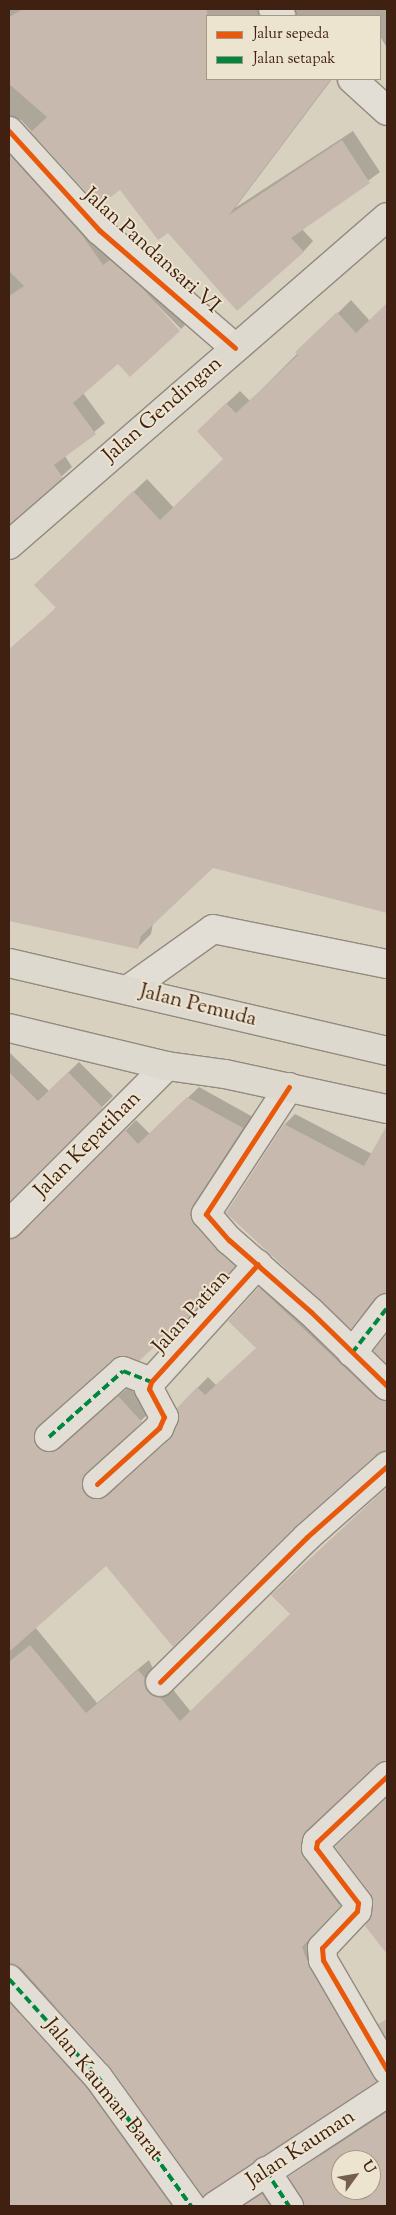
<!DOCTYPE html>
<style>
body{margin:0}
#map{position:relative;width:396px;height:2215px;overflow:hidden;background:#d8d1c0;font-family:"Sorts Mill Goudy",serif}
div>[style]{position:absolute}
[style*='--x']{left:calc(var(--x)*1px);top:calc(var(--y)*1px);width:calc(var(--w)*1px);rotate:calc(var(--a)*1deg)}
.shadow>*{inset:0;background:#0003}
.building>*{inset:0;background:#c7b9ae}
.roads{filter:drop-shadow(1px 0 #928a7f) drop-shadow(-1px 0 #928a7f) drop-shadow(0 1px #928a7f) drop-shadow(0 -1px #928a7f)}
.minor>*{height:28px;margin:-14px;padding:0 14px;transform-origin:14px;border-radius:14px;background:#e2ded5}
.major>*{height:28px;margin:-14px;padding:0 14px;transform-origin:14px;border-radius:14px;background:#ddd9ce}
.quiet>*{height:4px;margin-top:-2px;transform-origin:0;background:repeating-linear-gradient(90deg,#00873e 0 8px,transparent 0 12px)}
.cycleway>*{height:5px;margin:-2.5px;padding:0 2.5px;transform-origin:2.5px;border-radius:2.5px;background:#e8590c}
span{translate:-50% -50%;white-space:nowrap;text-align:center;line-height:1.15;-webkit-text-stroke:4px #ede4d0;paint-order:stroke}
.street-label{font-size:21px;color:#3f2011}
.frame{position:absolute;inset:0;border:10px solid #3f2011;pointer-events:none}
.legend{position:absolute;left:206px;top:15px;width:175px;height:65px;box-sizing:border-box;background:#ede4d0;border:1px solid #a79684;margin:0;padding:6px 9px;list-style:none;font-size:15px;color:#3f2011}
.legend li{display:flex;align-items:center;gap:10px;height:25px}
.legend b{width:25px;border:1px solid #a79684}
.north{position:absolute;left:331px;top:2150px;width:50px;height:50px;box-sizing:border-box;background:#ede4d0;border:1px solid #a79684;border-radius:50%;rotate:58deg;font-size:14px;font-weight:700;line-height:20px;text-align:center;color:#3f2011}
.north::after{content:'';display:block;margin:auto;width:18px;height:22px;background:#755e4e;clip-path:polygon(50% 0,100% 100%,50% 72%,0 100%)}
</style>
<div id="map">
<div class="shadow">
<i style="clip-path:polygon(9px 9px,272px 9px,281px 16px,207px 16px,207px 79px,332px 79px,235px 208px,353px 131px,380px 172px,302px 229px,313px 241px,303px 252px,168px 231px,120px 188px,99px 205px,21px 120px,9px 116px)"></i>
<i style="clip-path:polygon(295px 9px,387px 9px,387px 48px,380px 36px,380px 16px,296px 16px)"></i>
<i style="clip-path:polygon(9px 133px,190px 320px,181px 329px,137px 284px,118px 362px,83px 393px,105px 423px,65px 456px,72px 467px,9px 523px)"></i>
<i style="clip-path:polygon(351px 300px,370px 321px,387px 304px,387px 912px,213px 867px,153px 923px,151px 934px,138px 947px,9px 919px,9px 678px,20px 668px,9px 657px,9px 651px,57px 607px,49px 572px,147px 479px,174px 508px,225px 459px,211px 418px,240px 391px,250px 401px)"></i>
<i style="clip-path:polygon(9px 1052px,49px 1091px,79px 1062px,113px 1096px,9px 1200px)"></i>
<i style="clip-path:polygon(199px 1087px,253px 1117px,203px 1193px,245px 1255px,178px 1328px,112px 1358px,45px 1420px,47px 1436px,64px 1442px,129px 1387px,152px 1410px,93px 1467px,104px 1489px,120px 1485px,172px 1438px,180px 1423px,178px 1408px,208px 1377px,216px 1385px,257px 1348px,259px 1288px,270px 1277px,387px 1387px,387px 1451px,106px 1564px,35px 1627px,97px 1703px,149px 1660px,159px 1682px,171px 1687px,191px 1712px,292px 1614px,283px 1584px,387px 1488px,387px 1761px,376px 1763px,312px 1827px,314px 1846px,350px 1894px,312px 1935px,320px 1957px,387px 2069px,376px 2080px,111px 2066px,14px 1963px,9px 1964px,9px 1222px,17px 1229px,32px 1225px,136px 1120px,150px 1134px)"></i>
<i style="clip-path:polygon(295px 1114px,372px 1154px,387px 1127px,387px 1293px,382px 1293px,351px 1327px,285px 1124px)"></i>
<i style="clip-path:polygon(387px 1798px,387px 1952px,366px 1925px,374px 1913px,372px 1894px,347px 1836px)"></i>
<i style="clip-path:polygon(9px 1977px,30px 2003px,9px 2023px)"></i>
<i style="clip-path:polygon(63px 2039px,192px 2206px,9px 2206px,9px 2086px)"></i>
<i style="clip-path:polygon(evenodd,387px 2107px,387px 2206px,305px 2206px,290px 2177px,387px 2107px,341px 2160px,371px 2160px,371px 2190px,341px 2190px,341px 2160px)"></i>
<i style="clip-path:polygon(273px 2184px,290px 2206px,239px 2206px)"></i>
</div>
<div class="building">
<i style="clip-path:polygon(23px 9px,207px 9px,207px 79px,331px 79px,229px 215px,342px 140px,370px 183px,291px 238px,304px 252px,237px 311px,168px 233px,158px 240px,120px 190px,99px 206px,31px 132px,47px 117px,9px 84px,9px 17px)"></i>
<i style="clip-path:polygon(9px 154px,82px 235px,103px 265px,110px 260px,142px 288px,180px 331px,130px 377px,118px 364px,73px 403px,96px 434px,54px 465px,63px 478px,9px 525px,9px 296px,24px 286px,9px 271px)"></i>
<i style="clip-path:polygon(387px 303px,387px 913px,213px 868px,141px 936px,138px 949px,9px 921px,9px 649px,56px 608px,34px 585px,133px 491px,160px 520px,223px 459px,197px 431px,226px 403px,236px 413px,298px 355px,295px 352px,337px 312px,356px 333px)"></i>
<i style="clip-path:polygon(9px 1072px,38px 1101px,68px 1072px,103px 1108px,9px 1202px)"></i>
<i style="clip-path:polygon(187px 1097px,243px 1128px,193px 1205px,190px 1215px,194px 1224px,235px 1266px,167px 1341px,164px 1338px,139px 1361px,121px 1356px,113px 1359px,39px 1425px,34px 1433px,37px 1447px,45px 1452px,59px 1449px,118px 1396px,142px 1422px,82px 1480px,85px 1494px,92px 1499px,107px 1496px,170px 1439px,178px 1423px,177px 1408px,197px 1387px,205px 1395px,256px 1348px,228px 1321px,259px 1287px,376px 1397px,387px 1401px,387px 1451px,377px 1454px,297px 1525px,173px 1647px,106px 1566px,9px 1652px,9px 1239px,20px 1235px,125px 1130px,138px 1144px)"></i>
<i style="clip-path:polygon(284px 1124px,364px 1166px,387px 1125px,387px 1293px,375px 1298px,351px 1329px,226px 1213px)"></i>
<i style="clip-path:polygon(387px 1333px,387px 1364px,373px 1351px)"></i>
<i style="clip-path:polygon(387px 1487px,387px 1761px,376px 1765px,306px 1831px,301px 1846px,304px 1857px,340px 1906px,302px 1947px,310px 1968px,377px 2081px,203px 2196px,110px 2067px,21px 1968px,9px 1964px,9px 1662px,30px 1645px,86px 1713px,138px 1670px,145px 1678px,149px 1693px,160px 1697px,180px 1721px,290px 1614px,271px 1595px)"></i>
<i style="clip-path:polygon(387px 1797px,387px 1954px,365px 1926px,372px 1913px,371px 1894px,335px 1847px)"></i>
<i style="clip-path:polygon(9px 2002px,86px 2087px,172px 2206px,9px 2206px)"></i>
<i style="clip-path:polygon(387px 2019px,387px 2039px,378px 2024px)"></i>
<i style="clip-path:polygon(evenodd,387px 2112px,387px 2206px,304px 2206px,288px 2177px,387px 2112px,341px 2160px,371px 2160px,371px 2190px,341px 2190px,341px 2160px)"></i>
<i style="clip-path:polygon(262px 2194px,270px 2206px,243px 2206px)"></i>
</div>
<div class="roads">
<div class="minor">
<i style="--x:273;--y:9;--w:11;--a:41"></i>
<i style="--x:352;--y:79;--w:47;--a:42.4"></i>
<i style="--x:9;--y:131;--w:134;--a:47.7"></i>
<i style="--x:99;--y:230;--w:180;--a:40.9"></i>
<i style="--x:129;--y:989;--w:103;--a:-35.5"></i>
<i style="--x:213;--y:929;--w:177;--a:11.4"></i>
<i style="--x:289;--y:1087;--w:152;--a:123.2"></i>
<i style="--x:206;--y:1214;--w:35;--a:49"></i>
<i style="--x:229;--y:1240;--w:109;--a:41.3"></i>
<i style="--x:311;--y:1312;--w:106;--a:44.2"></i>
<i style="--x:9;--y:1224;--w:223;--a:-45"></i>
<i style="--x:352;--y:1353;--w:57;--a:-52.1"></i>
<i style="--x:49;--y:1437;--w:99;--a:-41.7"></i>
<i style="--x:123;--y:1371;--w:30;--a:21"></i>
<i style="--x:97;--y:1484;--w:84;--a:-42.1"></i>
<i style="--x:159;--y:1428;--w:12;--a:-66"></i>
<i style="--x:164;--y:1417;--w:32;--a:-118"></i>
<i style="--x:149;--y:1389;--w:7;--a:-74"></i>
<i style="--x:151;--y:1382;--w:159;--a:-47.8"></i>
<i style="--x:160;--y:1682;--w:206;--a:-44.6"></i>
<i style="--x:307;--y:1537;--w:107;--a:-41.6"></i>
<i style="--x:387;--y:1776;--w:96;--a:136.7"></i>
<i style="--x:317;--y:1842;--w:6;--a:99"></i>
<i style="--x:316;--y:1848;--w:69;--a:52.6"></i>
<i style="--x:358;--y:1903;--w:8;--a:97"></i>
<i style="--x:357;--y:1911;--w:51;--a:133.4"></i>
<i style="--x:322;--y:1948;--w:12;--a:85"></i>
<i style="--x:323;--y:1960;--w:127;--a:59.8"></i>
<i style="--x:9;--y:1979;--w:132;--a:47.8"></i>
<i style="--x:98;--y:2077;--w:159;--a:54.2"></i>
<i style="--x:266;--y:2171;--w:42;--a:56.7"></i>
<i style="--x:215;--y:2206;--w:206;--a:-33.3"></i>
</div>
<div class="major">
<i style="--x:9;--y:545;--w:500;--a:-40.95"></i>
<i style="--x:9;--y:963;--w:388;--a:13.1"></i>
<i style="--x:9;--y:1028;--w:163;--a:13.5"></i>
<i style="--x:167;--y:1066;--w:59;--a:7.9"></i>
<i style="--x:225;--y:1074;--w:166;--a:12.2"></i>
</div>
</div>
<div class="quiet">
<i style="--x:352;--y:1353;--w:57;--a:-52.1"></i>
<i style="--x:49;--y:1437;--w:99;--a:-41.7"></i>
<i style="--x:123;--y:1371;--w:30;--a:21"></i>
<i style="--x:9;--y:1979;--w:132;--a:47.8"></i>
<i style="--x:98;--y:2077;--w:159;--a:54.2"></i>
<i style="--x:266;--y:2171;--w:42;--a:56.7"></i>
</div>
<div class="cycleway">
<i style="--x:9;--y:131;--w:134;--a:47.7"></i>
<i style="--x:99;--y:230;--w:180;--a:40.9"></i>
<i style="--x:289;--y:1087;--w:152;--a:123.2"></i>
<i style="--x:206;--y:1214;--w:35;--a:49"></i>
<i style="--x:229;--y:1240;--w:109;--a:41.3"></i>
<i style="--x:311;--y:1312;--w:106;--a:44.2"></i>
<i style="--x:97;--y:1484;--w:84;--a:-42.1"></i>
<i style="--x:159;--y:1428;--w:12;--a:-66"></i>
<i style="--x:164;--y:1417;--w:32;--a:-118"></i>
<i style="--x:149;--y:1389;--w:7;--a:-74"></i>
<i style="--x:151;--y:1382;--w:159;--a:-47.8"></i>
<i style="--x:160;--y:1682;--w:206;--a:-44.6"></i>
<i style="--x:307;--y:1537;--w:107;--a:-41.6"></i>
<i style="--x:387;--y:1776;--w:96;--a:136.7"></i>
<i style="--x:317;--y:1842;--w:6;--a:99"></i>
<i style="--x:316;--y:1848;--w:69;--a:52.6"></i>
<i style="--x:358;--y:1903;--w:8;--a:97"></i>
<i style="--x:357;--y:1911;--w:51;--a:133.4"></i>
<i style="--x:322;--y:1948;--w:12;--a:85"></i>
<i style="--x:323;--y:1960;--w:127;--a:59.8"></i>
</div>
<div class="street-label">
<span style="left:151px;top:251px;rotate:42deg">Jalan Pandansari VI</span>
<span style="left:163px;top:410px;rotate:-41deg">Jalan Gendingan</span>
<span style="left:198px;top:1006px;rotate:14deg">Jalan Pemuda</span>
<span style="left:88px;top:1145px;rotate:-45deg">Jalan Kepatihan</span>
<span style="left:192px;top:1312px;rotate:-48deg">Jalan Patian</span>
<span style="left:103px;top:2090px;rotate:51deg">Jalan Kauman Barat</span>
<span style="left:301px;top:2149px;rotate:-33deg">Jalan Kauman</span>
</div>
<div class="frame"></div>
<ul class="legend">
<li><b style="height:6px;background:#e8590c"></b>Jalur sepeda</li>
<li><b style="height:6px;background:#00873e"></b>Jalan setapak</li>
</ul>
<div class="north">U</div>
</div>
